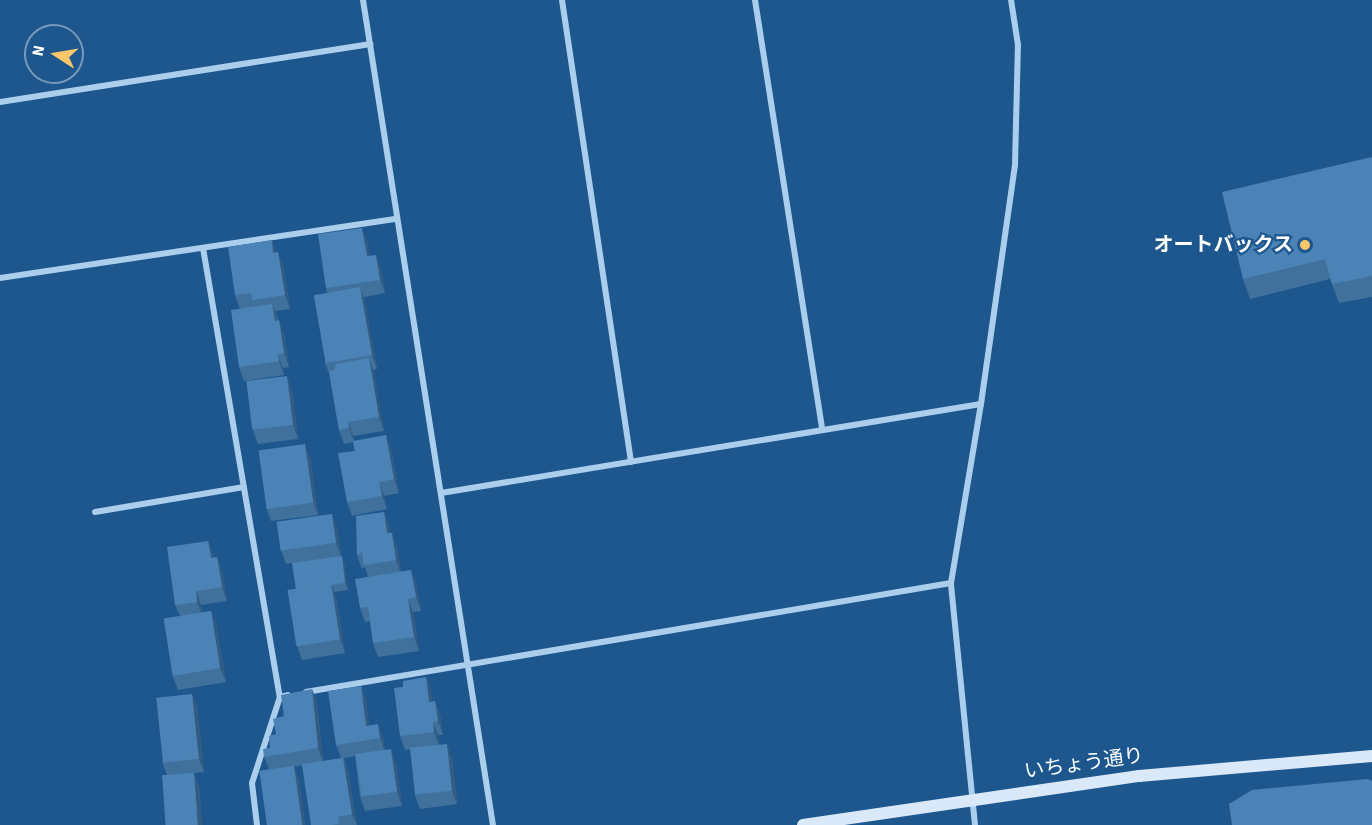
<!DOCTYPE html>
<meta charset="utf-8">
<style>
body{margin:0}
#map{position:relative;width:1372px;height:825px;overflow:hidden;background:#1e578e;font-family:"Source Sans 3","Noto Sans JP",sans-serif}
div>[style]{position:absolute}
[style*='--x']{left:calc(var(--x)*1px);top:calc(var(--y)*1px);width:calc(var(--w)*1px);rotate:calc(var(--a)*1deg)}
.street>*{height:6px;margin:-3px;padding:0 3px;transform-origin:3px;border-radius:3px;background:#acceed}
.secondary>*{height:12px;margin:-6px;padding:0 6px;transform-origin:6px;border-radius:6px;background:#d9e9f9}
.wall>*{inset:0;background:#40719d}
.shaded-wall>*{inset:0;background:#345c80}
.building>*{inset:0;background:#4b83b7;transform-origin:0 0}
.dots>*{width:16px;height:16px;translate:-50% -50%;box-sizing:border-box;border:3px solid #1e578e;border-radius:50%}
span{translate:-50% -50%;white-space:nowrap;text-align:center;line-height:1.15;-webkit-text-stroke:4.5px #1e578e;paint-order:stroke}
.poi-label{font-size:20px;color:#fff;font-weight:700}
.right{translate:-100% -50%;text-align:right}
.street-label{font-size:20px;color:#fff}
.north{position:absolute;left:24px;top:24px;width:60px;height:60px;box-sizing:border-box;background:#1e578e;border:2px solid #789abb;border-radius:50%;rotate:282deg;font-size:16px;font-weight:700;line-height:24px;text-align:center;color:#fff}
.north::after{content:'';display:block;margin:auto;width:21px;height:27px;background:#fbc76c;clip-path:polygon(50% 0,100% 100%,50% 72%,0 100%)}
</style>
<div id="map">
<div class="street">
<i style="--x:363;--y:0;--w:835;--a:81.05"></i>
<i style="--x:562;--y:0;--w:467;--a:81.5"></i>
<i style="--x:755;--y:0;--w:435;--a:81.1"></i>
<i style="--x:0;--y:102;--w:375;--a:-8.9"></i>
<i style="--x:203;--y:248;--w:456;--a:80.3"></i>
<i style="--x:0;--y:278;--w:401;--a:-8.5"></i>
<i style="--x:441;--y:493;--w:547;--a:-9.36"></i>
<i style="--x:95;--y:512;--w:151;--a:-9.5"></i>
<i style="--x:306;--y:692;--w:654;--a:-9.59"></i>
<i style="--x:257;--y:825;--w:42;--a:-96.8"></i>
<i style="--x:252;--y:783;--w:90;--a:-72"></i>
<i style="--x:280;--y:697;--w:8;--a:-14"></i>
<i style="--x:975;--y:825;--w:243;--a:-95.7"></i>
<i style="--x:951;--y:583;--w:181;--a:-80.5"></i>
<i style="--x:981;--y:404;--w:241;--a:-81.9"></i>
<i style="--x:1015;--y:165;--w:120;--a:-88.6"></i>
<i style="--x:1018;--y:45;--w:46;--a:-98.8"></i>
</div>
<div class="secondary">
<i style="--x:803;--y:825;--w:340;--a:-8.3"></i>
<i style="--x:1139;--y:776;--w:234;--a:-4.9"></i>
</div>
<div class="wall">
<i style="clip-path:polygon(1372px 157px,1372px 297px,1339px 303px,1330px 279px,1250px 299px,1243px 279px)"></i>
<i style="clip-path:polygon(367px 241px,369px 256px,381px 269px,385px 293px,364px 297px,377px 369px,373px 370px,384px 431px,353px 436px,354px 441px,391px 449px,399px 493px,384px 496px,387px 509px,352px 516px,347px 502px,355px 451px,353px 442px,344px 444px,339px 430px,329px 373px,325px 363px,327px 292px,326px 288px)"></i>
<i style="clip-path:polygon(276px 253px,283px 266px,290px 309px,275px 311px,284px 334px,289px 367px,283px 368px,284px 375px,244px 381px,239px 367px,240px 309px,235px 295px)"></i>
<i style="clip-path:polygon(292px 390px,298px 439px,258px 444px,253px 431px)"></i>
<i style="clip-path:polygon(310px 457px,318px 515px,271px 521px,266px 507px)"></i>
<i style="clip-path:polygon(384px 512px,389px 526px,390px 533px,397px 547px,401px 572px,411px 570px,416px 584px,421px 611px,413px 612px,419px 651px,378px 657px,373px 643px,370px 621px,365px 622px,360px 608px,368px 577px,365px 567px,362px 569px,357px 555px)"></i>
<i style="clip-path:polygon(337px 528px,341px 556px,344px 563px,348px 590px,334px 592px,336px 597px,345px 653px,302px 660px,297px 646px,296px 589px,292px 563px,286px 564px,281px 550px)"></i>
<i style="clip-path:polygon(208px 541px,214px 558px,217px 557px,222px 571px,227px 601px,201px 605px,202px 613px,211px 611px,216px 625px,226px 682px,178px 690px,173px 677px,180px 616px,175px 605px)"></i>
<i style="clip-path:polygon(426px 677px,431px 691px,432px 702px,435px 701px,440px 715px,443px 735px,438px 735px,439px 745px,452px 758px,457px 804px,420px 809px,415px 795px,410px 749px,405px 750px,400px 736px)"></i>
<i style="clip-path:polygon(361px 686px,366px 700px,369px 726px,383px 738px,385px 750px,396px 763px,402px 806px,365px 811px,360px 797px,355px 756px,344px 758px,348px 772px,357px 825px,311px 825px,302px 765px,294px 767px,299px 779px,305px 825px,267px 825px,269px 769px,264px 757px,270px 748px,284px 716px,312px 689px,317px 703px,323px 761px,341px 758px,336px 745px)"></i>
<i style="clip-path:polygon(192px 694px,197px 707px,204px 772px,194px 773px,199px 787px,202px 825px,166px 825px,167px 775px,162px 762px)"></i>
</div>
<div class="shaded-wall">
<i style="clip-path:polygon(362px 228px,367px 241px,372px 270px,367px 256px)"></i>
<i style="clip-path:polygon(272px 240px,277px 254px,273px 253px)"></i>
<i style="clip-path:polygon(278px 252px,283px 266px,290px 309px,285px 295px)"></i>
<i style="clip-path:polygon(376px 255px,381px 269px,385px 293px,380px 280px)"></i>
<i style="clip-path:polygon(360px 287px,365px 301px,377px 369px,372px 355px)"></i>
<i style="clip-path:polygon(272px 304px,277px 318px,280px 335px,275px 321px)"></i>
<i style="clip-path:polygon(279px 320px,284px 334px,289px 367px,284px 353px)"></i>
<i style="clip-path:polygon(278px 354px,283px 368px,284px 375px,279px 361px)"></i>
<i style="clip-path:polygon(369px 358px,374px 372px,384px 431px,379px 417px)"></i>
<i style="clip-path:polygon(287px 376px,292px 390px,298px 439px,293px 425px)"></i>
<i style="clip-path:polygon(348px 422px,353px 436px,354px 442px,349px 428px)"></i>
<i style="clip-path:polygon(386px 435px,391px 449px,399px 493px,394px 479px)"></i>
<i style="clip-path:polygon(305px 444px,310px 457px,318px 515px,313px 502px)"></i>
<i style="clip-path:polygon(379px 482px,384px 496px,387px 509px,382px 496px)"></i>
<i style="clip-path:polygon(384px 512px,389px 526px,393px 547px,387px 533px)"></i>
<i style="clip-path:polygon(332px 514px,337px 528px,341px 556px,336px 543px)"></i>
<i style="clip-path:polygon(392px 533px,397px 547px,401px 574px,396px 560px)"></i>
<i style="clip-path:polygon(208px 541px,213px 555px,216px 572px,211px 558px)"></i>
<i style="clip-path:polygon(342px 556px,344px 563px,348px 590px,345px 583px)"></i>
<i style="clip-path:polygon(217px 557px,222px 571px,227px 601px,222px 587px)"></i>
<i style="clip-path:polygon(411px 570px,416px 584px,421px 611px,416px 597px)"></i>
<i style="clip-path:polygon(331px 583px,336px 597px,345px 653px,340px 639px)"></i>
<i style="clip-path:polygon(196px 591px,201px 605px,202px 616px,197px 602px)"></i>
<i style="clip-path:polygon(408px 599px,413px 612px,419px 651px,414px 637px)"></i>
<i style="clip-path:polygon(211px 611px,216px 625px,226px 682px,220px 668px)"></i>
<i style="clip-path:polygon(426px 677px,431px 691px,434px 716px,429px 702px)"></i>
<i style="clip-path:polygon(361px 686px,366px 700px,371px 740px,366px 726px)"></i>
<i style="clip-path:polygon(312px 689px,317px 703px,323px 762px,318px 748px)"></i>
<i style="clip-path:polygon(192px 694px,197px 707px,204px 772px,199px 759px)"></i>
<i style="clip-path:polygon(435px 701px,440px 715px,443px 735px,438px 721px)"></i>
<i style="clip-path:polygon(433px 722px,438px 735px,439px 745px,434px 732px)"></i>
<i style="clip-path:polygon(378px 724px,383px 738px,385px 752px,380px 738px)"></i>
<i style="clip-path:polygon(447px 744px,452px 758px,457px 804px,452px 791px)"></i>
<i style="clip-path:polygon(391px 749px,396px 763px,402px 806px,397px 792px)"></i>
<i style="clip-path:polygon(343px 758px,348px 772px,357px 825px,352px 814px)"></i>
<i style="clip-path:polygon(294px 766px,299px 779px,305px 825px,302px 825px)"></i>
<i style="clip-path:polygon(194px 773px,199px 787px,202px 825px,198px 825px)"></i>
</div>
<div class="building">
<i style="clip-path:polygon(1372px 157px,1372px 276px,1332px 284px,1325px 259px,1243px 279px,1222px 192px)"></i>
<i style="clip-path:polygon(362px 228px,367px 256px,376px 255px,380px 280px,326px 288px,318px 234px)"></i>
<i style="clip-path:polygon(272px 240px,273px 253px,278px 252px,285px 295px,252px 300px,251px 293px,235px 295px,228px 247px)"></i>
<i style="left:360px;top:287px;width:69px;height:47px;rotate:80deg"></i>
<i style="clip-path:polygon(272px 304px,275px 321px,279px 320px,284px 353px,278px 354px,279px 361px,239px 367px,231px 310px)"></i>
<i style="clip-path:polygon(369px 358px,379px 417px,348px 422px,349px 428px,339px 430px,329px 371px,334px 370px,336px 364px)"></i>
<i style="left:287px;top:376px;width:49px;height:41px;rotate:83deg"></i>
<i style="clip-path:polygon(386px 435px,394px 479px,379px 482px,382px 496px,347px 502px,338px 453px,355px 451px,353px 441px)"></i>
<i style="left:305px;top:444px;width:59px;height:47px;rotate:82deg"></i>
<i style="clip-path:polygon(384px 512px,387px 533px,392px 533px,396px 560px,364px 565px,362px 552px,357px 555px,356px 516px)"></i>
<i style="left:332px;top:514px;width:29px;height:56px;rotate:82deg"></i>
<i style="clip-path:polygon(208px 541px,211px 558px,217px 557px,222px 587px,196px 591px,197px 602px,175px 605px,167px 547px)"></i>
<i style="clip-path:polygon(342px 556px,345px 583px,331px 585px,331px 583px,296px 589px,292px 563px)"></i>
<i style="clip-path:polygon(411px 570px,416px 597px,408px 599px,414px 637px,373px 643px,368px 607px,360px 608px,355px 579px)"></i>
<i style="left:331px;top:583px;width:57px;height:44px;rotate:81deg"></i>
<i style="left:211px;top:611px;width:58px;height:48px;rotate:81deg"></i>
<i style="clip-path:polygon(426px 677px,429px 702px,435px 701px,438px 721px,433px 722px,434px 732px,400px 736px,394px 688px,403px 687px,403px 681px)"></i>
<i style="clip-path:polygon(361px 686px,366px 726px,378px 724px,380px 738px,336px 745px,328px 691px)"></i>
<i style="clip-path:polygon(312px 689px,318px 748px,264px 757px,263px 749px,270px 748px,269px 736px,276px 734px,273px 719px,284px 716px,281px 695px)"></i>
<i style="left:192px;top:694px;width:65px;height:36px;rotate:84deg"></i>
<i style="left:447px;top:744px;width:47px;height:37px;rotate:84deg"></i>
<i style="left:391px;top:749px;width:43px;height:36px;rotate:82deg"></i>
<i style="clip-path:polygon(343px 758px,352px 814px,338px 817px,339px 824px,331px 825px,311px 825px,302px 764px)"></i>
<i style="left:294px;top:766px;width:60px;height:35px;rotate:82deg"></i>
<i style="left:194px;top:773px;width:52px;height:32px;rotate:86deg"></i>
<i style="clip-path:polygon(1368px 779px,1372px 781px,1372px 825px,1232px 825px,1229px 804px,1252px 790px)"></i>
</div>
<div class="dots">
<i style="left:1305px;top:245px;background:#fbc76c"></i>
</div>
<div class="poi-label">
<span class="right" style="left:1293px;top:245px">オートバックス</span>
</div>
<div class="street-label">
<span style="left:1084px;top:764px;rotate:-8deg">いちょう通り</span>
</div>
<div class="north">N</div>
</div>
